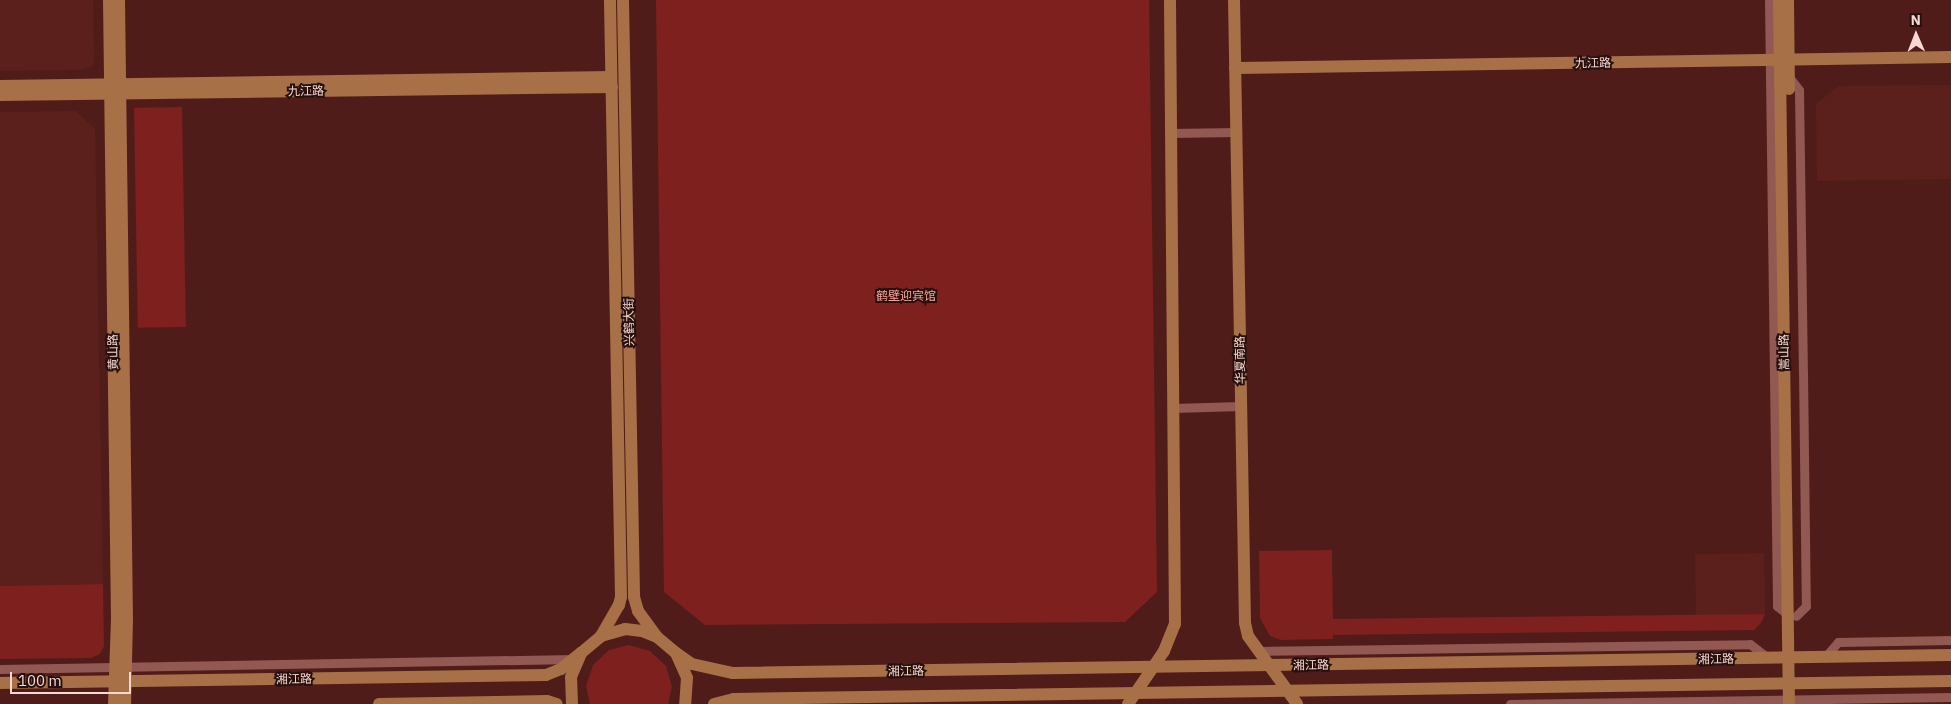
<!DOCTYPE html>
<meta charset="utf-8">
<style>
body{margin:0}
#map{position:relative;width:1951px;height:704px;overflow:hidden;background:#4f1c19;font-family:"IBM Plex Sans","Noto Sans SC",sans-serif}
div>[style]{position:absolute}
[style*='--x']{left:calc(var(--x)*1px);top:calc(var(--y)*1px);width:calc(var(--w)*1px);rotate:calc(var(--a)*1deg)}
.built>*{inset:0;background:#5b201c;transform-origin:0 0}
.green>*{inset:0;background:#7e201d;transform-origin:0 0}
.street>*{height:9px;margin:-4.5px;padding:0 4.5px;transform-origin:4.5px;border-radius:4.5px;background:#925852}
.secondary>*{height:12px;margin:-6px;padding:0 6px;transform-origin:6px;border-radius:6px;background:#a77046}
span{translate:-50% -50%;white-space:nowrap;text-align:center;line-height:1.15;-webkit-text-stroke:4px #26100d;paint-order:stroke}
.street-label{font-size:12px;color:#f9d7d2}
.park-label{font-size:12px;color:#fca399}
.north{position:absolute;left:1891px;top:10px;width:50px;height:50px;-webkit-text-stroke:4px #26100d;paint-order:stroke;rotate:359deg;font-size:14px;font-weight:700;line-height:20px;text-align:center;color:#f9d7d2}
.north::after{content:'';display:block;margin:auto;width:18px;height:22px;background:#f9d7d2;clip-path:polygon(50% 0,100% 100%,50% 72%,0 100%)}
.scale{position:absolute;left:10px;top:672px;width:121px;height:22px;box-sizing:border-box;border:2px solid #f9d7d2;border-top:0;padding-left:6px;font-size:15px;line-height:18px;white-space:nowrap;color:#f9d7d2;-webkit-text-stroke:4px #26100d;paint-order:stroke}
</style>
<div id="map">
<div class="built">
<i style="clip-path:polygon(0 0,93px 0,94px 61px,92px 67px,80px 70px,0 71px)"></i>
<i style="clip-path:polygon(1951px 85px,1951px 179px,1817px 181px,1816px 104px,1839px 86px)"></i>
<i style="clip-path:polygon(76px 111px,95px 129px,103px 584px,0 586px,0 112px)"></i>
<i style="left:1764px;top:553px;width:61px;height:69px;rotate:89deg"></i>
</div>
<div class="green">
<i style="clip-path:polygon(656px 0,1149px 0,1157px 592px,1125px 622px,705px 625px,664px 592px)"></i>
<i style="left:182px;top:107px;width:220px;height:48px;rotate:89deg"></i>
<i style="clip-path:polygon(1332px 550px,1333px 619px,1765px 614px,1761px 623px,1754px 630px,1333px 635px,1333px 639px,1281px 640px,1270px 636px,1260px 618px,1259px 551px)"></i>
<i style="clip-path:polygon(103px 584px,104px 646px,100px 654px,91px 658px,0 659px,0 586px)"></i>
<i style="clip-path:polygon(629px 645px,650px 651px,666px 666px,672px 687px,668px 704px,590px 704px,586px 686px,593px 665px,609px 650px)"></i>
</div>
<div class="street">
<i style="--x:1769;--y:0;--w:606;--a:89.24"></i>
<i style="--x:1777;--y:606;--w:14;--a:39"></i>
<i style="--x:1789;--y:77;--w:16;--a:52"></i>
<i style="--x:1799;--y:90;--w:282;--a:89.2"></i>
<i style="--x:1803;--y:372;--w:234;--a:89.3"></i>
<i style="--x:1806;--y:606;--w:14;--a:135"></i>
<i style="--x:1171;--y:133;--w:65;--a:-0.9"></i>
<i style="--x:1173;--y:408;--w:68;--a:-1.7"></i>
<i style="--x:1259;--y:651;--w:491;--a:-0.8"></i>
<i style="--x:1750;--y:644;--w:23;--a:38"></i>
<i style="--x:1825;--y:657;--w:20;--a:-49"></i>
<i style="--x:1838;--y:642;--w:113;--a:-1"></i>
<i style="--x:0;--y:669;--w:574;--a:-1"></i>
<i style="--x:1510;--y:704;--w:441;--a:-0.9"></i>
</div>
<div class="secondary">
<i style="--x:109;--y:0;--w:619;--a:89.26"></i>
<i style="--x:117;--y:619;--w:85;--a:92"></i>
<i style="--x:119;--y:0;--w:619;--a:89.26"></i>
<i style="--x:127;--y:619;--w:85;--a:91.3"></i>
<i style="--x:623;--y:0;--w:597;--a:88.94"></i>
<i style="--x:634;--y:597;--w:15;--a:74"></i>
<i style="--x:638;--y:611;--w:32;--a:54"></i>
<i style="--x:1234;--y:0;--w:623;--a:88.99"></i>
<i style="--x:1245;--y:623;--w:13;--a:77"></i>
<i style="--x:1248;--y:636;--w:84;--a:54.2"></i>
<i style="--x:1779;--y:0;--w:704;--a:89.19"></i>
<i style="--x:1788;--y:0;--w:89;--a:89.4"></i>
<i style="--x:1235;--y:68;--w:716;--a:-0.88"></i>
<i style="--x:0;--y:86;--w:611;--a:-0.84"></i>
<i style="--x:0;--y:95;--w:612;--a:-0.75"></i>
<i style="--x:601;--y:636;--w:36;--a:-60"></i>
<i style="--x:619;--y:605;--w:8;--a:-76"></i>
<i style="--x:621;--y:597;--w:597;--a:-91.06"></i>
<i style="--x:676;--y:653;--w:19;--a:35"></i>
<i style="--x:692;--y:664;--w:42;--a:12.4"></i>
<i style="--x:733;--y:673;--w:1218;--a:-0.85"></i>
<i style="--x:0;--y:683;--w:546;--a:-0.84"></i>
<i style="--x:546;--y:675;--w:16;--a:-22"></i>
<i style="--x:561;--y:669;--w:26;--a:-39"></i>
<i style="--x:379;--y:704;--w:168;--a:-1"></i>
<i style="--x:547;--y:701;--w:10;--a:17"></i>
<i style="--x:572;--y:704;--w:27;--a:-92"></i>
<i style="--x:571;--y:677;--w:26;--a:-67"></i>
<i style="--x:581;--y:653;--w:26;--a:-40"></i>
<i style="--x:601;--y:636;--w:25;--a:-16"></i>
<i style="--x:625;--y:629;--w:17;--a:7"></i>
<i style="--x:642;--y:631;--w:16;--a:22"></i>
<i style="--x:657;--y:637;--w:25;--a:40"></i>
<i style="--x:676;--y:653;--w:27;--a:66"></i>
<i style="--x:687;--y:678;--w:26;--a:94"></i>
<i style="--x:714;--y:704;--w:21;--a:-14"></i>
<i style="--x:734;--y:699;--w:1217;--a:-0.85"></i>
<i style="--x:1128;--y:704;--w:64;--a:-55.8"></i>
<i style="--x:1164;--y:651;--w:29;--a:-68"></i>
<i style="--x:1175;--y:624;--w:624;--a:-90.46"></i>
</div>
<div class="street-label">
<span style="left:1593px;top:63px;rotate:-1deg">九江路</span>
<span style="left:306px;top:91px;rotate:-1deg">九江路</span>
<span style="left:629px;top:322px;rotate:-91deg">兴鹤大街</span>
<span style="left:113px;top:352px;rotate:-91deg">黄山路</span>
<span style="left:1784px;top:352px;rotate:-91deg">嵩山路</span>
<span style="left:1240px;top:360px;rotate:-91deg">华夏南路</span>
<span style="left:1716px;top:659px;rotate:-1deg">湘江路</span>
<span style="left:1311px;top:665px;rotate:-1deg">湘江路</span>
<span style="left:906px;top:671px;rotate:-1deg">湘江路</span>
<span style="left:294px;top:679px;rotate:-1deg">湘江路</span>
</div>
<div class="park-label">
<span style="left:906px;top:296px">鹤壁迎宾馆</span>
</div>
<div class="north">N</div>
<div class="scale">100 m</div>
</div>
